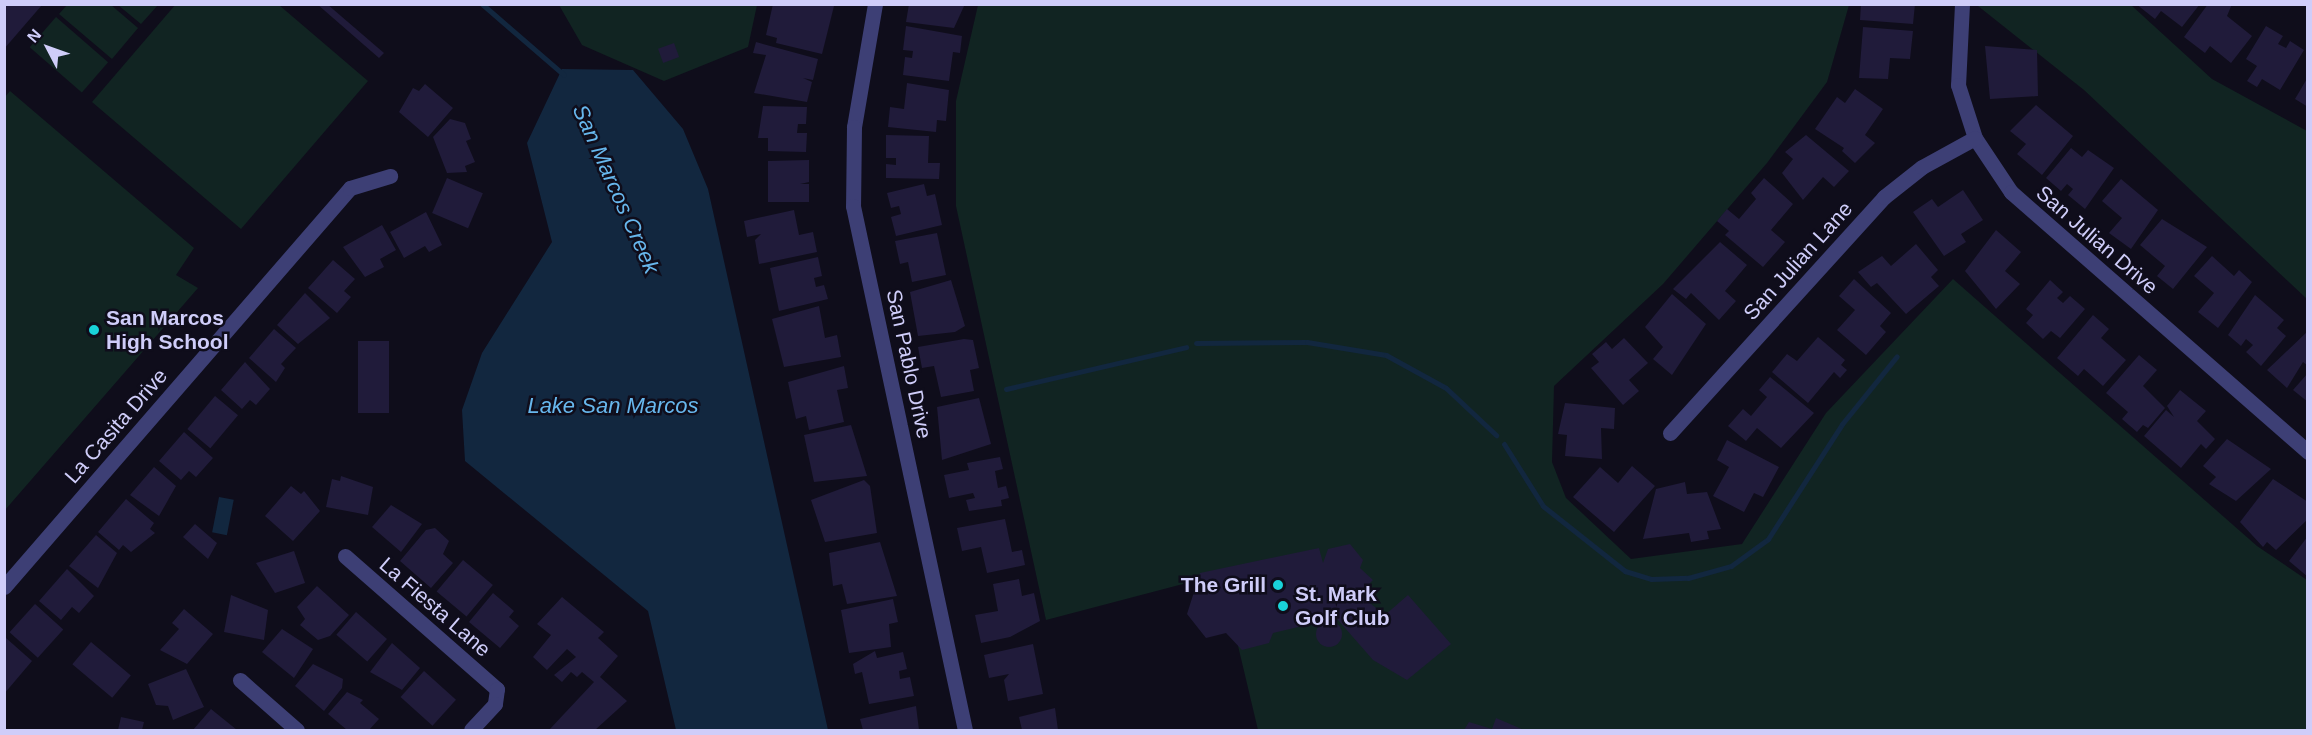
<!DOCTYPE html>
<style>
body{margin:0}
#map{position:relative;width:2312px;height:735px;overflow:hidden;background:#0f0d1b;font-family:Arial,sans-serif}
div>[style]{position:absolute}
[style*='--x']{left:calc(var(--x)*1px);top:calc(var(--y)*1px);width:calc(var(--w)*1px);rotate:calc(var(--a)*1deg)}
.green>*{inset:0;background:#112422;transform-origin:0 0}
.water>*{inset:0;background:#12273f;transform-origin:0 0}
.stream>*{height:5px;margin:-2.5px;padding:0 2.5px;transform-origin:2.5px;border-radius:2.5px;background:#12273f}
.building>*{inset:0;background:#201b3a;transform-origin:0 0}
.round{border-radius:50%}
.minor>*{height:15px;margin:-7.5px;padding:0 7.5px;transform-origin:7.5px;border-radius:7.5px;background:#3d3f75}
.dots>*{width:16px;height:16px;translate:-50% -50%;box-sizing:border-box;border:3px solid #0f0d1b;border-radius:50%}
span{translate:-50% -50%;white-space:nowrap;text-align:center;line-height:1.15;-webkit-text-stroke:5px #0f0d1b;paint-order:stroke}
.street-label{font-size:21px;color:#cfcdf9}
.poi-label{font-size:21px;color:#cfcdf9;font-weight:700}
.left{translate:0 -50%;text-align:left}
.right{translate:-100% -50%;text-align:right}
.water-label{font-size:22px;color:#67b7ed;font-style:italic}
.frame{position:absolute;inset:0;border:6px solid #cfcdf9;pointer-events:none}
.north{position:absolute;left:18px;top:18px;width:60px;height:60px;-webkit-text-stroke:4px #0f0d1b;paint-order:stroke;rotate:311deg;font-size:16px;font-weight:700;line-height:24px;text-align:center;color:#cfcdf9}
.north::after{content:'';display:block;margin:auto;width:21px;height:27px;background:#cfcdf9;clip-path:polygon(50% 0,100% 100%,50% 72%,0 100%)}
</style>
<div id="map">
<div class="green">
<i style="clip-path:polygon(176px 4px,279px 5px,368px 81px,241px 229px,92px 102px)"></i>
<i style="clip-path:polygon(67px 5px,111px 5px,138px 28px,112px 59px,59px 14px)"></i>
<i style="clip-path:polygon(118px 5px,158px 5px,141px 24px)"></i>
<i style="clip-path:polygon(559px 5px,757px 5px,748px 47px,664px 81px,582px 45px)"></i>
<i style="clip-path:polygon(978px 5px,1849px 5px,1827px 82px,1767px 163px,1663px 284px,1554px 386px,1552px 462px,1566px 498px,1631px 559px,1742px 544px,1826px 413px,1953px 279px,2257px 546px,2307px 580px,2307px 730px,1258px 730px,1221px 574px,1046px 620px,956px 206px,956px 101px)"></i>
<i style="clip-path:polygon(2131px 5px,2212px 79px,2307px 131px,2307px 299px,2084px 90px,1978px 6px)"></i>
<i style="left:56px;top:17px;width:69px;height:40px;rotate:41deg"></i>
<i style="clip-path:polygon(10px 91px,194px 248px,176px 275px,198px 288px,5px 510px,4px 98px)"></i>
</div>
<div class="water">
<i style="clip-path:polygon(562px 69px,633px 70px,683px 129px,708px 189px,828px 730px,676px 730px,648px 611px,465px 461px,462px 410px,482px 353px,552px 242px,527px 143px)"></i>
<i style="left:219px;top:497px;width:15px;height:36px;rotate:11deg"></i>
</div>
<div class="stream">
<i style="--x:482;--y:4;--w:108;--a:40.9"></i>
<i style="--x:1196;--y:343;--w:111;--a:-0.5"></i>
<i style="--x:1307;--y:342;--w:80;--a:9.3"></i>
<i style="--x:1386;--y:355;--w:68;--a:28.8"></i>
<i style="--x:1446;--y:388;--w:69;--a:43.2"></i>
<i style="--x:1006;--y:389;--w:185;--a:-13.1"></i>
<i style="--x:1504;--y:444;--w:73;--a:57.8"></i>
<i style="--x:1543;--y:506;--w:105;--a:38.4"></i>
<i style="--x:1625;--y:571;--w:27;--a:17"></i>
<i style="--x:1651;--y:579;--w:37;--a:-2"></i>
<i style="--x:1688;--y:578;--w:45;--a:-15.6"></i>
<i style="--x:1731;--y:566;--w:46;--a:-36.1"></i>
<i style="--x:1768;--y:539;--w:137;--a:-57.2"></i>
<i style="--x:1842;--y:424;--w:87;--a:-51"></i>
</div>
<div class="building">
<i style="clip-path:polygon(317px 4px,327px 4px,384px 53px,379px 58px)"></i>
<i style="clip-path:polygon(773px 4px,834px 6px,822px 54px,776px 43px,777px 38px,766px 35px)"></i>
<i style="clip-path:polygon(909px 4px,965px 4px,954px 28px,906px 22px)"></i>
<i style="clip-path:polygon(1861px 4px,1915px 4px,1913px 24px,1860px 20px)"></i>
<i style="clip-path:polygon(2136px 4px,2200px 4px,2182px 27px,2161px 11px,2155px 19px)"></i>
<i style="clip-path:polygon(2208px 4px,2232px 4px,2227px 16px,2252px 36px,2231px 63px,2210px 46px,2205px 53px,2184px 37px)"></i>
<i style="clip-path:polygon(4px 5px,42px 5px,4px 49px)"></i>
<i style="clip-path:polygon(906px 26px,962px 36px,960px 53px,953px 52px,949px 81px,903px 75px,905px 57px,912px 58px,913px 51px,903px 50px)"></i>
<i style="clip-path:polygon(2266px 26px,2283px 36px,2278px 44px,2286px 48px,2290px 41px,2304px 50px,2280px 90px,2262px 79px,2257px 87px,2247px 81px,2257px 66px,2246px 59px)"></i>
<i style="clip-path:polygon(1863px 27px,1913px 31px,1910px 59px,1890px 58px,1888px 79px,1859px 78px)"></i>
<i style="clip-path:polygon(756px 42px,818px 59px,813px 80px,803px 78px,812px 82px,807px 102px,754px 93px,766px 55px,753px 53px)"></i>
<i style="left:674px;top:43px;width:15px;height:17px;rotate:70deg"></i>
<i style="clip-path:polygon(1985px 46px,2037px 50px,2038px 96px,1990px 99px)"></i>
<i style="clip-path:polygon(2308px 77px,2308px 107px,2295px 99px)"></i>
<i style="clip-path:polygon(907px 83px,949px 90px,946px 121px,937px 120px,936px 132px,888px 127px,890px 107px,904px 109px)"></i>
<i style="clip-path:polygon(425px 84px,453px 108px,428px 137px,399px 112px,413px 88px,419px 91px)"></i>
<i style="clip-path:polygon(1855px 89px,1883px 109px,1865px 135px,1875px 143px,1855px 163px,1842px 151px,1844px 148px,1815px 129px,1837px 97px,1845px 103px)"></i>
<i style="clip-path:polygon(2036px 105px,2073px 136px,2042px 175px,2017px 154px,2026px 144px,2010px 131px)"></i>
<i style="clip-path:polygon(763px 106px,807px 107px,806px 124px,798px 124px,797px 133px,807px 133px,806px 152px,768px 151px,768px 138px,758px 138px)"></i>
<i style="clip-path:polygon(450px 119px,465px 123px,471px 139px,466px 141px,475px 162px,465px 166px,467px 172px,447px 173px,433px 137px)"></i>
<i style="clip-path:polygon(886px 135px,929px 136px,928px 163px,940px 163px,939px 179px,886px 178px,886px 164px,896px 165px,896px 158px,886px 158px)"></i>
<i style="clip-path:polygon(1806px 135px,1849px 171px,1834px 187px,1823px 177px,1803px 200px,1782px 173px,1793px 159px,1785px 152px)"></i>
<i style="clip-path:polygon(2071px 148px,2082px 157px,2088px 150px,2114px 168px,2085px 209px,2068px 195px,2073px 189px,2067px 184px,2061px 191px,2046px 178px)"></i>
<i style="clip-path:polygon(809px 160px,809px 182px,800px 184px,809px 184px,809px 202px,768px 202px,768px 161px)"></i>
<i style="left:447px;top:178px;width:39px;height:38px;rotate:23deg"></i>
<i style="clip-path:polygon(1764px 178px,1793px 204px,1771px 230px,1785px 242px,1763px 267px,1725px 235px,1729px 231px,1717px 221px,1727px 209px,1739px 219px,1756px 199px,1751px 193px)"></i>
<i style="clip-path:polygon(2121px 179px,2158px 210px,2131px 249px,2109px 233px,2122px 218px,2102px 201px)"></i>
<i style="clip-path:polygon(924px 184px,927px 196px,935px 194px,942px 225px,896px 236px,891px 217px,901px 214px,899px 206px,891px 208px,887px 193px)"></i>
<i style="clip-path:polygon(1963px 190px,1983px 220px,1961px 234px,1966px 242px,1944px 256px,1913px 212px,1932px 199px,1938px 207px)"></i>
<i style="clip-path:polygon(794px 210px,799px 235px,813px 232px,817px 252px,759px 264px,755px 240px,761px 234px,747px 237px,744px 221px)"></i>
<i style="clip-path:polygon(426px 212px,442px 245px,429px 252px,425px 246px,404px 258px,390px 232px)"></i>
<i style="clip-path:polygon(2162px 219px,2207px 247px,2173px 289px,2157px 276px,2165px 266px,2140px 245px)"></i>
<i style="clip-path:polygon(382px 225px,396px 250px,380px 259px,384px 267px,365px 277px,343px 247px)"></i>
<i style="clip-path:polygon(1996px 230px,2021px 252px,2005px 271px,2020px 284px,1996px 309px,1965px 271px)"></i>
<i style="clip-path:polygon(937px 233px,946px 275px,912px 282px,908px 262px,900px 264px,895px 241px)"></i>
<i style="clip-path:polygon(1720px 242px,1747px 265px,1725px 291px,1736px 301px,1719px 320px,1691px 293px,1686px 299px,1673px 289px)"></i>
<i style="clip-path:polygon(1916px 244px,1938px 270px,1931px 277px,1939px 286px,1906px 314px,1877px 283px,1871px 287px,1858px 272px,1882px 256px,1891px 266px)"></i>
<i style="clip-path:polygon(2212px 256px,2234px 276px,2239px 270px,2252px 282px,2218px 328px,2198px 312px,2214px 293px,2194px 276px)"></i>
<i style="clip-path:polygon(818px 257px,822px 276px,814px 278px,816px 287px,824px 285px,828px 299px,779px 311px,770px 268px)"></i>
<i style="clip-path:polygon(333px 260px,355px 279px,344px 291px,351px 297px,337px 313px,308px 288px)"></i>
<i style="clip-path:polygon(1854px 279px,1891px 313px,1880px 326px,1886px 332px,1866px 355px,1837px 330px,1855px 310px,1839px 296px)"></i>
<i style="clip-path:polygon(951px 280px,965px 326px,955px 332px,918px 336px,910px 292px)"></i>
<i style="clip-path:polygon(2050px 280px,2063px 292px,2057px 298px,2063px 303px,2070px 296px,2085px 309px,2060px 338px,2051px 331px,2043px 339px,2026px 323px,2033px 315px,2026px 309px)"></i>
<i style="clip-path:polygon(305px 293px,330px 318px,298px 344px,277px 325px)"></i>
<i style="clip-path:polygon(1672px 294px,1706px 324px,1672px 375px,1653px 359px,1663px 347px,1645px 327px)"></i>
<i style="clip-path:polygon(2255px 295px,2284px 320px,2277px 328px,2286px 336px,2261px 366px,2246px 352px,2253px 345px,2246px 339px,2241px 346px,2228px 335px)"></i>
<i style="clip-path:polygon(819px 306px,825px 338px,837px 335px,841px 357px,784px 367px,772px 319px)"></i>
<i style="clip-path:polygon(2093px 315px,2109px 329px,2101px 338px,2126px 360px,2103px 386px,2084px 369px,2078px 376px,2057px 358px)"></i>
<i style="clip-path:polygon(274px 329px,296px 348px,281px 364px,285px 368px,276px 382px,249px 358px)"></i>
<i style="clip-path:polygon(2308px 331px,2308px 366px,2303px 362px,2287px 388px,2267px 370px)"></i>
<i style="clip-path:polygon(1818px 337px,1845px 360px,1841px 365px,1847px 370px,1840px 378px,1834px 372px,1808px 403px,1772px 372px,1787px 354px,1797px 361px)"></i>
<i style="clip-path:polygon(1624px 338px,1648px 363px,1629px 380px,1639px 391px,1623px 405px,1591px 368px,1599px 362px,1592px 354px,1606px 342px,1612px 349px)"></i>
<i style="clip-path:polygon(964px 339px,973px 340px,979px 368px,970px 370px,974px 391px,941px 397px,934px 366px,922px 368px,918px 347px)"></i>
<i style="left:358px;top:341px;width:31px;height:72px"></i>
<i style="clip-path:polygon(2139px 355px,2157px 370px,2143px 386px,2165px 408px,2148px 428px,2143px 425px,2137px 432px,2122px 419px,2128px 412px,2106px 393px)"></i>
<i style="clip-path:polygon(245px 362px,270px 389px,256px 405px,250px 400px,242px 409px,221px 390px)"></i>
<i style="clip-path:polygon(844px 366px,848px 388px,837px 390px,844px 422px,809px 430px,806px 416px,796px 419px,788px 382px)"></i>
<i style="clip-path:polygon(2308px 373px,2308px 402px,2293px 390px)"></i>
<i style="clip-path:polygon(1770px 377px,1814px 413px,1781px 448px,1757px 428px,1746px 441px,1728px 426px,1743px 409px,1751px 416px,1767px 397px,1759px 390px)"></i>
<i style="clip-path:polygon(2180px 390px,2206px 411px,2197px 421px,2215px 439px,2206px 449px,2201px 444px,2181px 468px,2144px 436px,2166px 410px,2174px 417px,2167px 406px)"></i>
<i style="left:215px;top:396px;width:30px;height:43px;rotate:40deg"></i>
<i style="clip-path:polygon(979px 398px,991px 444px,942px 460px,937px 407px)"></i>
<i style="clip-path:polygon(1565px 403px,1615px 408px,1614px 429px,1601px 428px,1602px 459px,1565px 456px,1567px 435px,1558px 434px)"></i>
<i style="clip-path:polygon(851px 425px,867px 476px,814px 482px,804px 435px)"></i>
<i style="clip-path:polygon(184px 432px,213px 458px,196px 477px,189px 471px,181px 480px,159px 461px)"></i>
<i style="clip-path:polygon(2227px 439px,2271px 469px,2236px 501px,2209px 484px,2216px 477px,2203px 466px)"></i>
<i style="clip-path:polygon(1727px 440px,1779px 467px,1763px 497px,1754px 493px,1744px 512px,1713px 496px,1729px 467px,1717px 460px)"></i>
<i style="clip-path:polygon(1000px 457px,1003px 469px,995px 471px,998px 488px,1006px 486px,1009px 498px,1001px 500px,1002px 506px,969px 511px,966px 500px,975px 498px,973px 493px,949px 498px,944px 475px,969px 470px,967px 463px)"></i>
<i style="clip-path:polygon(1632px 466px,1655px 486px,1614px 532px,1573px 497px,1600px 467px,1618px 483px)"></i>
<i style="clip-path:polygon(154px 467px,176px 486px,159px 516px,130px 495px)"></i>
<i style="clip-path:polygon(341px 476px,373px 487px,368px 515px,326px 507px,332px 479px,340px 481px)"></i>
<i style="clip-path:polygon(2273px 479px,2308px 502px,2308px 519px,2276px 550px,2267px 542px,2263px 547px,2240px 522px)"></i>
<i style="clip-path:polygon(864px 480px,870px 486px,877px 533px,825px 542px,811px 500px)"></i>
<i style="clip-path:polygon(1685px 482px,1687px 494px,1707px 492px,1721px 529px,1707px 531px,1709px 539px,1691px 542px,1689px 533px,1643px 539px,1656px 489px)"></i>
<i style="clip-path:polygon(291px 486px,301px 494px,304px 491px,320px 511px,293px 541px,265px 516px)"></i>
<i style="clip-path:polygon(126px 499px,154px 523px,150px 529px,155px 533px,131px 552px,123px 545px,119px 550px,98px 532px)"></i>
<i style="clip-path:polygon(391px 505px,422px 524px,401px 552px,372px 527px)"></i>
<i style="clip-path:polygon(1005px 519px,1012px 552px,1022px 550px,1025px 565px,987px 573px,981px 547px,962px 551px,957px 528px)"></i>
<i style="clip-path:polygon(195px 524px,217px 543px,208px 559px,183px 537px)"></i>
<i style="clip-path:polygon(435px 528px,449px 541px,443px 554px,453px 563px,431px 588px,400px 561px,426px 530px)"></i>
<i style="clip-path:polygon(96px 535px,117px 553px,98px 588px,69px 566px)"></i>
<i style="clip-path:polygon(2308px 536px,2308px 577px,2289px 561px)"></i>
<i style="clip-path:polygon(880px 542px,897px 596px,847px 604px,842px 584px,833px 586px,829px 553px)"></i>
<i style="clip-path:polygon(1350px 544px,1363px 560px,1360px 568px,1373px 580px,1360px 593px,1366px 600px,1385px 615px,1408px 595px,1451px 644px,1407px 680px,1373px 660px,1331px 612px,1332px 619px,1273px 633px,1269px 643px,1242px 650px,1226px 633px,1206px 638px,1187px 614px,1200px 573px,1319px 548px,1323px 563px,1328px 549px)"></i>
<i style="clip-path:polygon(294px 551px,305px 583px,275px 593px,256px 563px)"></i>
<i style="left:463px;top:560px;width:39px;height:41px;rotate:40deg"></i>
<i style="clip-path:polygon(67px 569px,94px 596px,79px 613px,72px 607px,61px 620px,39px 601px)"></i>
<i style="clip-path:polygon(1019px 579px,1022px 596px,1034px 593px,1040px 621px,1010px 637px,981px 643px,975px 615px,998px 611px,993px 584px)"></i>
<i style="clip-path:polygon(317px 586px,349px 615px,330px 636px,318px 640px,300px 625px,305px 619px,297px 607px)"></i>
<i style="clip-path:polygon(493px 593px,514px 611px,509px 617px,519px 626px,500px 648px,469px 622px)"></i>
<i style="clip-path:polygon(231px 595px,268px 610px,264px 640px,224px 632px)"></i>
<i style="clip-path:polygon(562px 597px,604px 632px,598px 638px,618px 656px,600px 677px,627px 701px,595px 730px,549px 730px,594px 682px,582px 672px,577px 677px,571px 672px,562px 682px,554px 675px,576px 657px,567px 649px,547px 670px,533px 657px,551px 635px,537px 624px)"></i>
<i style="clip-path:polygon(893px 599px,898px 622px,889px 624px,891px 647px,849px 653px,841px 610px)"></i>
<i style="left:35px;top:604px;width:38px;height:38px;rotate:42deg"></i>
<i style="clip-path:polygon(184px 609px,213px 634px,187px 664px,160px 650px,179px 629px,172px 623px)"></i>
<i style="left:356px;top:612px;width:41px;height:30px;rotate:41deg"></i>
<i class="round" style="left:1316px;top:621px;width:26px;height:26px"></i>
<i style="clip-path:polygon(282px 629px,313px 649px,294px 678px,262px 652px)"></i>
<i style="clip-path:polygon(6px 638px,32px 661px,4px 694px,4px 640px)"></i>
<i style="left:91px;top:642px;width:52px;height:29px;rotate:40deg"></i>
<i style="clip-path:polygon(392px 643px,420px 668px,402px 690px,370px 672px)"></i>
<i style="clip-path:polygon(1033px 644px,1043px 694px,1008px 701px,1004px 680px,1009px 674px,989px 678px,984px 655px)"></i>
<i style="clip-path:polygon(875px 651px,877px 658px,903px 652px,907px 669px,899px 671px,900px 679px,910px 677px,914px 696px,869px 704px,862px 672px,855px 674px,853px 664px)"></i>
<i style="clip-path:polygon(313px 664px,343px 679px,342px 688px,324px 711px,295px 686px)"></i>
<i style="clip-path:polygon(186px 669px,204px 707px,173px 720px,168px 706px,156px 705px,148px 684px)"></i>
<i style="left:424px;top:671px;width:43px;height:35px;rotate:42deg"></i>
<i style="clip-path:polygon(347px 692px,363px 700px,360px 703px,379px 719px,369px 730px,347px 730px,328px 714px)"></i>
<i style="clip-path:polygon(916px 706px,919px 730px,863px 730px,860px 719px)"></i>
<i style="clip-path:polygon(1055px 708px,1058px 730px,1022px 730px,1019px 717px)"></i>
<i style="clip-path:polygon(211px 709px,237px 730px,193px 730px)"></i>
<i style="clip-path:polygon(121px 717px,144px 722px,142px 730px,118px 730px)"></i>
<i style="clip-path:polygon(1496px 718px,1524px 730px,1464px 730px,1469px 722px,1492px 729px)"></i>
</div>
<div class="minor">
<i style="--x:875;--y:4;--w:125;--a:99.7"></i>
<i style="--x:854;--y:127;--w:79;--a:90.7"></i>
<i style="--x:853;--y:206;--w:536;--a:77.94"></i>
<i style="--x:1962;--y:4;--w:81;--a:92.8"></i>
<i style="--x:1958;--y:85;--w:56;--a:72.2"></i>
<i style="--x:1975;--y:138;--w:65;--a:56.3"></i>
<i style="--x:2011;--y:192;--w:395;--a:41.2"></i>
<i style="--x:1670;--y:433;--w:319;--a:-47.8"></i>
<i style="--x:1884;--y:197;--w:48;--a:-38.3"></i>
<i style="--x:1922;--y:167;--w:60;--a:-28.7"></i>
<i style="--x:345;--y:556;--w:202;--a:41.2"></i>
<i style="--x:497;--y:689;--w:15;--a:98"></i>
<i style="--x:495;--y:704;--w:35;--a:133"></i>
<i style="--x:4;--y:587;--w:528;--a:-49.07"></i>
<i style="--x:350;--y:188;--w:42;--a:-16.7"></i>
<i style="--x:240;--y:680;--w:76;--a:41.3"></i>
</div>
<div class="dots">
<i style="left:94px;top:330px;background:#19d2d9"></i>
<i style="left:1278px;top:585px;background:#19d2d9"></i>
<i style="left:1283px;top:606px;background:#19d2d9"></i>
</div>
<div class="street-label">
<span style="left:2097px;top:240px;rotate:41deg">San Julian Drive</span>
<span style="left:1798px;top:261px;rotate:-48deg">San Julian Lane</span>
<span style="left:909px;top:364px;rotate:78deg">San Pablo Drive</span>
<span style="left:116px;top:426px;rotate:-49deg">La Casita Drive</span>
<span style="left:435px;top:607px;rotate:41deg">La Fiesta Lane</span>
</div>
<div class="poi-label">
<span class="left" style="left:106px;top:330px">San Marcos<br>High School</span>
<span class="right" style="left:1266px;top:585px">The Grill</span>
<span class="left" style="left:1295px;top:606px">St. Mark<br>Golf Club</span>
</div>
<div class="water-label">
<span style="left:616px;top:189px;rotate:66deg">San Marcos Creek</span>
<span style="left:613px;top:406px">Lake San Marcos</span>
</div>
<div class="frame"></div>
<div class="north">N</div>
</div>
